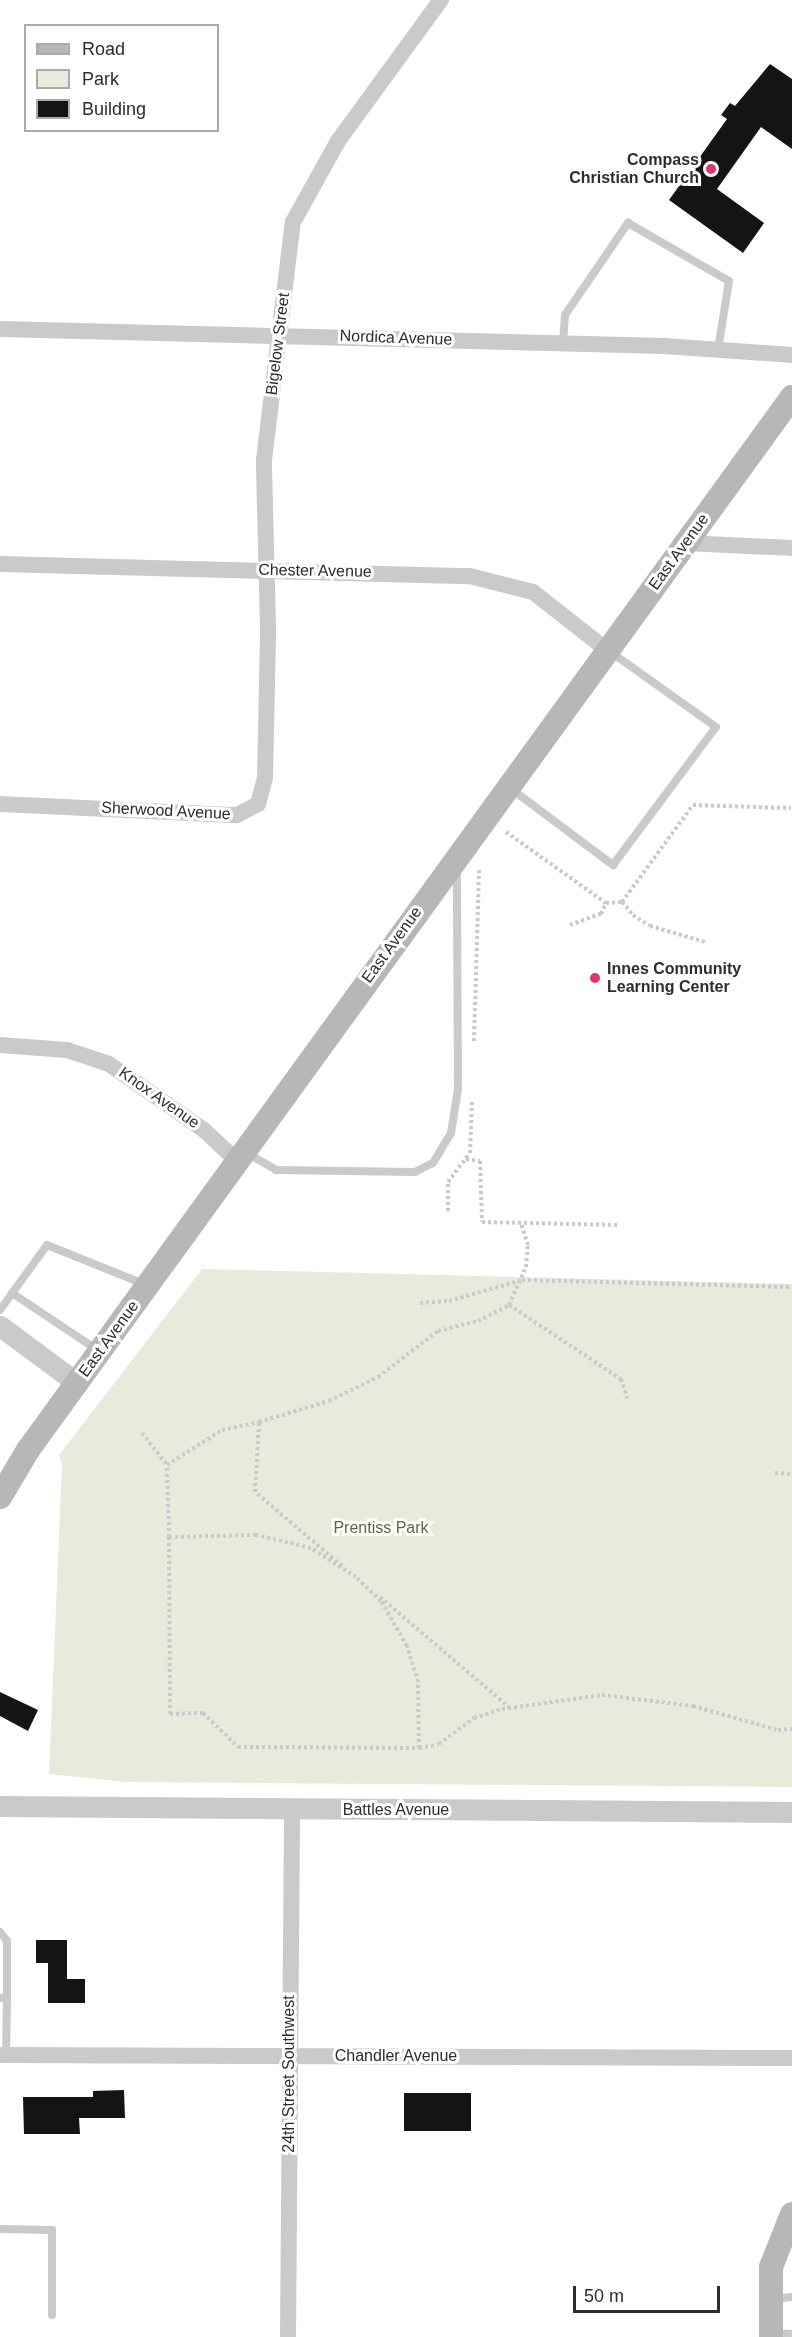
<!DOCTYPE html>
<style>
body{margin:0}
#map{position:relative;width:792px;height:2337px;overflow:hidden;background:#fff;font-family:Helvetica,sans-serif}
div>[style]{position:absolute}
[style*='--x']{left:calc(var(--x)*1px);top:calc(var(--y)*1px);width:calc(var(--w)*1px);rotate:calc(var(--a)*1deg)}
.green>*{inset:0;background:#e8ebdb}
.building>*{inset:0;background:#141414;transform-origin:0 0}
.path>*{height:4px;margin-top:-2px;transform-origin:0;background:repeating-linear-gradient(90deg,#cacaca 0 3px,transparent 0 6px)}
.service>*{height:8px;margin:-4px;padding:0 4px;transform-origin:4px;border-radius:4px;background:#cacaca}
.minor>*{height:16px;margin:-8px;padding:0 8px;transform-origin:8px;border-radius:8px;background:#cacaca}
.tertiary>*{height:21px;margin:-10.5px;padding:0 10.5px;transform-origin:10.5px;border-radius:10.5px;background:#cacaca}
.secondary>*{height:24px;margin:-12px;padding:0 12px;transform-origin:12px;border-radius:12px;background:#b7b7b7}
.dots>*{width:16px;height:16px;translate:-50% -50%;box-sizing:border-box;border:3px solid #fff;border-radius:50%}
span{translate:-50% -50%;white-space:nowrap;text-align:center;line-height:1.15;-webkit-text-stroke:6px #fff;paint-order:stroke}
.poi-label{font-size:16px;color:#2d2d2d;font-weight:700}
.right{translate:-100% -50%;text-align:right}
.left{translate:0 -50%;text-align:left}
.street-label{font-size:16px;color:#2d2d2d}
.park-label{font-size:16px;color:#5c683c}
.legend{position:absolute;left:24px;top:24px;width:195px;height:108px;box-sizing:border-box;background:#fff;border:2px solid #ababab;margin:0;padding:8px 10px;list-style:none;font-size:18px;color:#2d2d2d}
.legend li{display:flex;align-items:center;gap:12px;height:30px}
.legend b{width:30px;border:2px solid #ababab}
.scale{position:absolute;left:573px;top:2286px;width:147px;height:27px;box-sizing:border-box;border:3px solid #2d2d2d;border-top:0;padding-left:8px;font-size:18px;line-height:21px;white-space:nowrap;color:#2d2d2d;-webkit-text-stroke:4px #fff;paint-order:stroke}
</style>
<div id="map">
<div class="green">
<i style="clip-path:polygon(202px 1269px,792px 1284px,792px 1787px,126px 1782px,49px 1774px,62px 1464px,59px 1455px)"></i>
</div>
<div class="building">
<i style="clip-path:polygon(770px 64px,792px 79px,792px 149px,761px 127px,717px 189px,764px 223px,743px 253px,669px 200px,727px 119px,721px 115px,730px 103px,735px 106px)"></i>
<i style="clip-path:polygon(0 1692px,38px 1710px,28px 1731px,0 1716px)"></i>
<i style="clip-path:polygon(36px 1940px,67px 1940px,67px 1979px,85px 1979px,85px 2003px,48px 2003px,48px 1963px,36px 1963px)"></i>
<i style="clip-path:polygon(124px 2090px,125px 2118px,79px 2118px,80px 2134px,24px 2134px,23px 2097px,93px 2097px,93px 2091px)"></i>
<i style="left:471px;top:2093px;width:38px;height:67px;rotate:90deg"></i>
</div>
<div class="path">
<i style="--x:506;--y:832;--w:123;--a:35.4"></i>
<i style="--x:606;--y:903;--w:16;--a:-4"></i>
<i style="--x:622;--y:902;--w:120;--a:-53.8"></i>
<i style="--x:693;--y:805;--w:98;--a:1.8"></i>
<i style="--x:622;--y:902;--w:17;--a:50"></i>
<i style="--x:633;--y:915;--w:20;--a:33"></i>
<i style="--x:650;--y:926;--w:57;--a:16.2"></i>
<i style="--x:570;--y:925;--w:33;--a:-20"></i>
<i style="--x:601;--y:914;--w:12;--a:-66"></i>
<i style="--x:474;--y:1041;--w:171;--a:-88.3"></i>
<i style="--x:466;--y:1159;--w:14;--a:8"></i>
<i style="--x:480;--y:1161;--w:61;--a:88.1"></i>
<i style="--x:482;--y:1222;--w:136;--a:1.3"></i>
<i style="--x:448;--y:1211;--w:29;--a:-90"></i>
<i style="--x:448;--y:1182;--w:36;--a:-53"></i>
<i style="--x:470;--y:1153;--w:53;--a:-87.8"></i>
<i style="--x:420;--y:1303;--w:29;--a:-4"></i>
<i style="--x:449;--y:1301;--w:76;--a:-16"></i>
<i style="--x:522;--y:1280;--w:270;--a:1.5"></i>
<i style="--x:509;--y:1305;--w:134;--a:33.5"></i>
<i style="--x:621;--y:1379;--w:20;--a:72"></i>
<i style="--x:142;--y:1433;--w:41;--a:52"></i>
<i style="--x:775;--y:1473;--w:17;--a:3"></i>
<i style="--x:169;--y:1537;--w:72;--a:-91.6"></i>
<i style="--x:167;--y:1465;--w:65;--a:-32.5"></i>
<i style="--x:222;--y:1430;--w:38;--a:-12"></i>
<i style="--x:342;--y:1566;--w:114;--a:-139.6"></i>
<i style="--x:255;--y:1492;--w:70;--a:-86.7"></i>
<i style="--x:259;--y:1422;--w:73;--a:-16.7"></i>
<i style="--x:329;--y:1401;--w:55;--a:-26.1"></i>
<i style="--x:378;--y:1377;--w:76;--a:-37.5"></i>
<i style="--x:438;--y:1331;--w:41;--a:-14"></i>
<i style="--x:478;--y:1321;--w:35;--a:-27"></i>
<i style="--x:509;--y:1305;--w:42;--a:-65.9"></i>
<i style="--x:526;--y:1267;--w:22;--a:-85"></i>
<i style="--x:528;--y:1245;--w:22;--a:-108"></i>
<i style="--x:380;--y:1597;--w:170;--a:40.5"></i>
<i style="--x:419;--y:1748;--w:66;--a:-90.9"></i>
<i style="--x:418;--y:1682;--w:38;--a:-107"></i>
<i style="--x:407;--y:1646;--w:52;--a:-120"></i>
<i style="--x:381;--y:1601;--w:35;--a:-136"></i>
<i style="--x:356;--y:1577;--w:54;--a:-147.2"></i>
<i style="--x:311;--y:1548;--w:57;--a:-166.7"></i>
<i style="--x:256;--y:1535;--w:87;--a:178.7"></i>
<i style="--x:169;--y:1537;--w:177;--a:89.7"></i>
<i style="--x:170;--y:1714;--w:33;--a:-2"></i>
<i style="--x:203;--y:1713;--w:49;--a:44.2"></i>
<i style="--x:238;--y:1747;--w:181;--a:0.3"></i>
<i style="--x:419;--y:1748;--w:20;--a:-11"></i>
<i style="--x:439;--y:1744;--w:44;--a:-36.6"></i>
<i style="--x:474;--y:1718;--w:29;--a:-18"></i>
<i style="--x:502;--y:1709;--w:101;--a:-8"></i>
<i style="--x:602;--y:1695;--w:92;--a:6.9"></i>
<i style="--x:693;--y:1706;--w:88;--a:15.8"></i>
<i style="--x:778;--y:1730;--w:14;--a:-4"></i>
</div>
<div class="service">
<i style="--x:563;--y:343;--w:28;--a:-86"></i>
<i style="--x:565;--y:315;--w:112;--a:-55.6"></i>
<i style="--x:628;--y:223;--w:116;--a:29.9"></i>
<i style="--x:729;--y:281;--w:70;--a:99.1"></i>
<i style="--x:510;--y:788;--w:129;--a:36.8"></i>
<i style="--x:613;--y:865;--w:172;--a:-53.3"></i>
<i style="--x:716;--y:727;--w:131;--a:-144.6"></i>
<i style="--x:247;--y:1153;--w:34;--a:30"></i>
<i style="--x:276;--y:1170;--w:139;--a:0.8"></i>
<i style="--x:415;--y:1172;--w:20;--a:-27"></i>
<i style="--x:433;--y:1163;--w:35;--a:-59"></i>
<i style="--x:451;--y:1133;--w:45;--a:-81"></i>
<i style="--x:458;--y:1089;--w:222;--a:-90.3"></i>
<i style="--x:12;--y:1293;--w:105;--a:33.7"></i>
<i style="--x:0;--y:1310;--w:80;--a:-54.1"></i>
<i style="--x:47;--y:1245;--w:105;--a:21.9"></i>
<i style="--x:0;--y:1932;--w:11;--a:52"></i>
<i style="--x:7;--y:1941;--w:57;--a:90"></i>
<i style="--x:0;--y:1998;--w:7;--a:0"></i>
<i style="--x:7;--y:1998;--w:57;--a:91"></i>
<i style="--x:0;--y:2229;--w:52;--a:1.1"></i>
<i style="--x:52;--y:2230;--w:85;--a:90"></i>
<i style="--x:772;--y:2299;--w:20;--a:-6"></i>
<i style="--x:772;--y:2333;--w:20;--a:3"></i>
</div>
<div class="minor">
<i style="--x:0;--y:329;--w:664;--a:1.47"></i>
<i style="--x:664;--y:346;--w:128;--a:4"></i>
<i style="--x:686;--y:543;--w:106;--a:2.7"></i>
<i style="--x:0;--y:564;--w:470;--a:1.5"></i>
<i style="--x:470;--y:576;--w:65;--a:14.3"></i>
<i style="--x:533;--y:592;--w:94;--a:38.1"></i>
<i style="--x:0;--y:804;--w:237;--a:2.7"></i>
<i style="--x:237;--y:815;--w:24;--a:-28"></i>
<i style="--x:258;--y:804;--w:27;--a:-75"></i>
<i style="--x:265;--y:778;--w:149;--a:-88.8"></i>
<i style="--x:268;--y:629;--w:169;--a:-91.4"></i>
<i style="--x:264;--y:460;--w:240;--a:-83.1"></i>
<i style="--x:293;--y:222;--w:93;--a:-60.9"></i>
<i style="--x:338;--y:141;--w:175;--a:-53.9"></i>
<i style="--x:0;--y:1045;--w:67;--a:4.3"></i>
<i style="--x:67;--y:1050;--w:44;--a:18.4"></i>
<i style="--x:109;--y:1064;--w:116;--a:34.8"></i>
<i style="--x:204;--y:1130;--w:45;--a:43.2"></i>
<i style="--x:0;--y:2055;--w:792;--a:0.22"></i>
<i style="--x:288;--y:2337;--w:526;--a:-89.56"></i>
</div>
<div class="tertiary">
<i style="--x:0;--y:1326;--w:96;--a:36.5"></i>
<i style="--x:0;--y:1806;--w:792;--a:0.43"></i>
</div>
<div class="secondary">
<i style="--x:0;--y:1497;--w:55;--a:-59.2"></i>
<i style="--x:28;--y:1450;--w:1301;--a:-54.04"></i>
<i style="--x:771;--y:2337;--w:70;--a:-90"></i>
<i style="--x:771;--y:2267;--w:57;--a:-68.4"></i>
</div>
<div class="dots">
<i style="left:711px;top:169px;background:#e0346e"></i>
<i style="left:595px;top:978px;background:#e0346e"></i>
</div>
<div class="poi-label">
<span class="right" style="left:699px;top:169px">Compass<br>Christian Church</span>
<span class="left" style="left:607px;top:978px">Innes Community<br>Learning Center</span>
</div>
<div class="street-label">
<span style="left:396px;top:338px;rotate:2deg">Nordica Avenue</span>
<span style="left:278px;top:344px;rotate:-83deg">Bigelow Street</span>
<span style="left:679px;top:552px;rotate:-54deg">East Avenue</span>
<span style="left:315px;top:571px;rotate:1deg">Chester Avenue</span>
<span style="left:166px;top:811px;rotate:3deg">Sherwood Avenue</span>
<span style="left:392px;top:945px;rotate:-54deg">East Avenue</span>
<span style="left:159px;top:1098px;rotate:35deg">Knox Avenue</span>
<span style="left:109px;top:1339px;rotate:-54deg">East Avenue</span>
<span style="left:396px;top:1810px">Battles Avenue</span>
<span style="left:396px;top:2056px">Chandler Avenue</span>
<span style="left:289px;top:2074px;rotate:-90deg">24th Street Southwest</span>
</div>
<div class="park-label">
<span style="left:381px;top:1528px">Prentiss Park</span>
</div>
<ul class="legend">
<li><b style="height:8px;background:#b7b7b7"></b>Road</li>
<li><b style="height:16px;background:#e8ebdb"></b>Park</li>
<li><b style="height:16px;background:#141414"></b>Building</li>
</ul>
<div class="scale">50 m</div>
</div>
